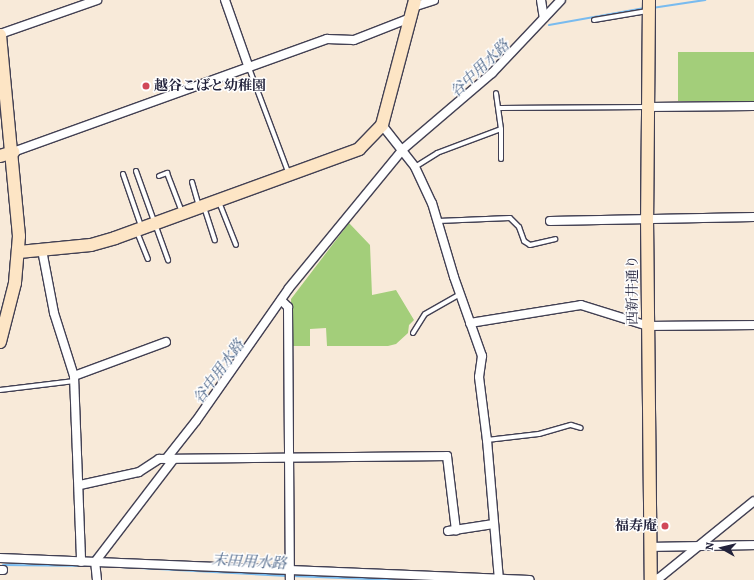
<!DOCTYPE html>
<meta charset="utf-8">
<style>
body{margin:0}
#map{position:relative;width:754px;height:580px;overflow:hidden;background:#f8ead9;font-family:Alegreya,"Noto Serif JP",serif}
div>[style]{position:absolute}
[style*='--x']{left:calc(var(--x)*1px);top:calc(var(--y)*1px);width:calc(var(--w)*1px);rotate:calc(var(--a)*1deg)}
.green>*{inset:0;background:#a3ce7a;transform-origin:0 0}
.stream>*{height:2px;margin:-1px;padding:0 1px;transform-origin:1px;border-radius:1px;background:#79bbef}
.roads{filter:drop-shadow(1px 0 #424053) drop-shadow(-1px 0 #424053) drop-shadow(0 1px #424053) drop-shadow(0 -1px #424053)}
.lane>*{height:4px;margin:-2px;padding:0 2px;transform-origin:2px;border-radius:2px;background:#fff}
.street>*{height:8px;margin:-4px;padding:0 4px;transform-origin:4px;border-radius:4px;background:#fff}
.secondary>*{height:12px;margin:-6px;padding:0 6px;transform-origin:6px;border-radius:6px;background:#fde5c5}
.dots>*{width:11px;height:11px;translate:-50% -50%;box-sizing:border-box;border:2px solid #fff;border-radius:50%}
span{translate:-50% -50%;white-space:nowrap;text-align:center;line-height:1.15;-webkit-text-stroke:3px #fff;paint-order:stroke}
.poi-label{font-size:14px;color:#22223b;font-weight:700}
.left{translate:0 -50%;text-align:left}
.right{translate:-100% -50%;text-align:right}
.street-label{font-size:14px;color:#22223b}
.water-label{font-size:15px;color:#455f83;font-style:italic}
.north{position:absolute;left:702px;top:528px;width:40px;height:40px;-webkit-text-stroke:3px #fff;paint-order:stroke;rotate:278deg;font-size:11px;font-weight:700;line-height:16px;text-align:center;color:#22223b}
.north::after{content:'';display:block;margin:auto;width:14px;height:18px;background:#22223b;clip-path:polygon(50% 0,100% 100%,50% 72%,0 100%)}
</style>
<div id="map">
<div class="green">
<i style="left:754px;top:52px;width:49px;height:76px;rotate:90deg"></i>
<i style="clip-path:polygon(349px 223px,370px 245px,372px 295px,396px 290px,414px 320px,409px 325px,408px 333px,396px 344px,388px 346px,327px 346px,326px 328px,310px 329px,310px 346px,292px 346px,291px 299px)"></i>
</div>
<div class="stream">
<i style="--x:652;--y:8;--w:54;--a:-8.6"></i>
<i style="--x:549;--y:25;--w:97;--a:-10.1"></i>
<i style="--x:93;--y:557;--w:8;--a:-45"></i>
<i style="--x:3;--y:565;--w:88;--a:0.7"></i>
<i style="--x:120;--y:567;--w:167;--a:3.1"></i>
<i style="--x:291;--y:576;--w:104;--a:2.2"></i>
</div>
<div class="roads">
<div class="lane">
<i style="--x:594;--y:20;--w:54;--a:-9.6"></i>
<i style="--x:249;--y:68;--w:111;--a:69.4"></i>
<i style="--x:500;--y:108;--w:147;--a:-0.4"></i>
<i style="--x:501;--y:159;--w:30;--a:-90"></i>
<i style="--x:415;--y:167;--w:26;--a:-32"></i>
<i style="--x:437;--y:153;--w:68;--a:-20.6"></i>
<i style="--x:501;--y:129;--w:36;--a:-98"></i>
<i style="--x:136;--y:171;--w:95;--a:70.2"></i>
<i style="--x:123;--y:174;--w:55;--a:70.9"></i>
<i style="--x:159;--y:176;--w:9;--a:-21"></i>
<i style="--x:167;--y:173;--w:42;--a:69"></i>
<i style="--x:192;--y:182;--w:25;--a:74"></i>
<i style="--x:219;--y:202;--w:46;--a:68.4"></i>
<i style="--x:204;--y:207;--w:35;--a:72"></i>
<i style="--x:438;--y:221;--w:72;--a:-2.4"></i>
<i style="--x:510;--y:218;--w:13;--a:45"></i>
<i style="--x:519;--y:227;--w:15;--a:70"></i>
<i style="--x:524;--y:241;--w:7;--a:34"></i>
<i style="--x:530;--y:245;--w:26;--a:-13"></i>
<i style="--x:137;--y:232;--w:29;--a:68"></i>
<i style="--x:413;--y:333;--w:22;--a:-58"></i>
<i style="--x:425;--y:314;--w:40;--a:-29.7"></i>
<i style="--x:0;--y:390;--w:75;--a:-6.9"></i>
<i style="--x:487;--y:440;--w:52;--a:-6.6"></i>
<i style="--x:539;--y:434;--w:33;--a:-16"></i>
<i style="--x:571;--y:425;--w:10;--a:17"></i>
</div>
<div class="street">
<i style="--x:225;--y:0;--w:72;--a:70.6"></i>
<i style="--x:541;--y:0;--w:18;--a:81"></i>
<i style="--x:413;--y:7;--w:22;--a:-18"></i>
<i style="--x:0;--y:34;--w:103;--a:-19.3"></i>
<i style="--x:647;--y:107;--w:107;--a:-0.5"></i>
<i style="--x:382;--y:125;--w:53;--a:51.8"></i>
<i style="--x:415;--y:167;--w:40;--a:65"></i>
<i style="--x:432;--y:203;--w:77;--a:73.4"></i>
<i style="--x:454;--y:277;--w:84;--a:70.5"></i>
<i style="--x:482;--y:356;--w:21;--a:98"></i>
<i style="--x:479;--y:377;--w:64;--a:82.8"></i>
<i style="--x:487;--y:440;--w:141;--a:85.1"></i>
<i style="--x:13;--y:152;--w:334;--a:-19.8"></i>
<i style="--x:327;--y:39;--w:27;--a:2"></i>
<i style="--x:354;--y:40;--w:60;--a:-21.4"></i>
<i style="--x:550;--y:221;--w:204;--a:-1.1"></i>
<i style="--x:42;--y:250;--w:64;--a:79.2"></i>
<i style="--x:54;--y:313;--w:66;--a:72.4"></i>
<i style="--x:74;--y:376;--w:186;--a:87.8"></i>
<i style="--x:281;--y:300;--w:10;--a:45"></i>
<i style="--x:288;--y:307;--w:273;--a:89.6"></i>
<i style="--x:470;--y:323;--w:112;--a:-9.2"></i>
<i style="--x:581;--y:305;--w:70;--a:17.4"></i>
<i style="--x:648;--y:326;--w:106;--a:-0.5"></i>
<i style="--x:74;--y:376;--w:98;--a:-20.3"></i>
<i style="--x:166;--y:459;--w:48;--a:-51.7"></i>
<i style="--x:196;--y:421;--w:162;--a:-55"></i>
<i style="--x:289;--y:288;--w:180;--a:-50.6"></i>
<i style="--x:403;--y:149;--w:117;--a:-40.5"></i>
<i style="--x:492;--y:73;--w:100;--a:-46.6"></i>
<i style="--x:80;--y:485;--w:60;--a:-12.4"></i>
<i style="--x:139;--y:472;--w:24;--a:-33"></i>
<i style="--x:159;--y:459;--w:288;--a:-0.6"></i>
<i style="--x:447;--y:456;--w:75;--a:83.1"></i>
<i style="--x:448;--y:531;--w:46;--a:-8.8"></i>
<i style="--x:651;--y:547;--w:103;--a:-1.1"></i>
<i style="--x:0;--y:558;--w:530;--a:2.38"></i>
<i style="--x:0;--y:570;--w:3;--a:0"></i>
<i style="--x:97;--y:580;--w:18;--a:-96"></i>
<i style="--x:95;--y:562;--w:128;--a:-52.6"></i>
<i style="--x:652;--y:580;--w:7;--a:-16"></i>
<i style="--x:659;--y:578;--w:122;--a:-39"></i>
</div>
<div class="secondary">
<i style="--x:649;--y:0;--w:217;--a:90.5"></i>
<i style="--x:647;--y:217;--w:363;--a:89.4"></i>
<i style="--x:0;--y:35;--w:202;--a:84.6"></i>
<i style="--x:19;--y:236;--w:47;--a:94.9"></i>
<i style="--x:15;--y:283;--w:61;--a:104.3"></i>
<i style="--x:0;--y:156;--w:14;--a:-17"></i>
<i style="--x:19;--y:252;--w:72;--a:-5.6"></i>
<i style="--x:91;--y:245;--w:25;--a:-16"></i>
<i style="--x:115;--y:238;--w:260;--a:-20"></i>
<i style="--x:359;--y:149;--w:33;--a:-46"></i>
<i style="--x:382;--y:125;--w:129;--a:-75.2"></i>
</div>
</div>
<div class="dots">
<i style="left:146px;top:86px;background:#d1495b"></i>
<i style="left:665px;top:526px;background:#d1495b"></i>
</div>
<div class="poi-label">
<span class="left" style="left:154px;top:86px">越谷こばと幼稚園</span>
<span class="right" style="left:657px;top:526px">福寿庵</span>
</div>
<div class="street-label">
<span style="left:633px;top:290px;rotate:-90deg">西新井通り</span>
</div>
<div class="water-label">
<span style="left:480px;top:69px;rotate:-44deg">谷中用水路</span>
<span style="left:219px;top:372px;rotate:-54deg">谷中用水路</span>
<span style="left:249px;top:562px;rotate:3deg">末田用水路</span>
</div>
<div class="north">N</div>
</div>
